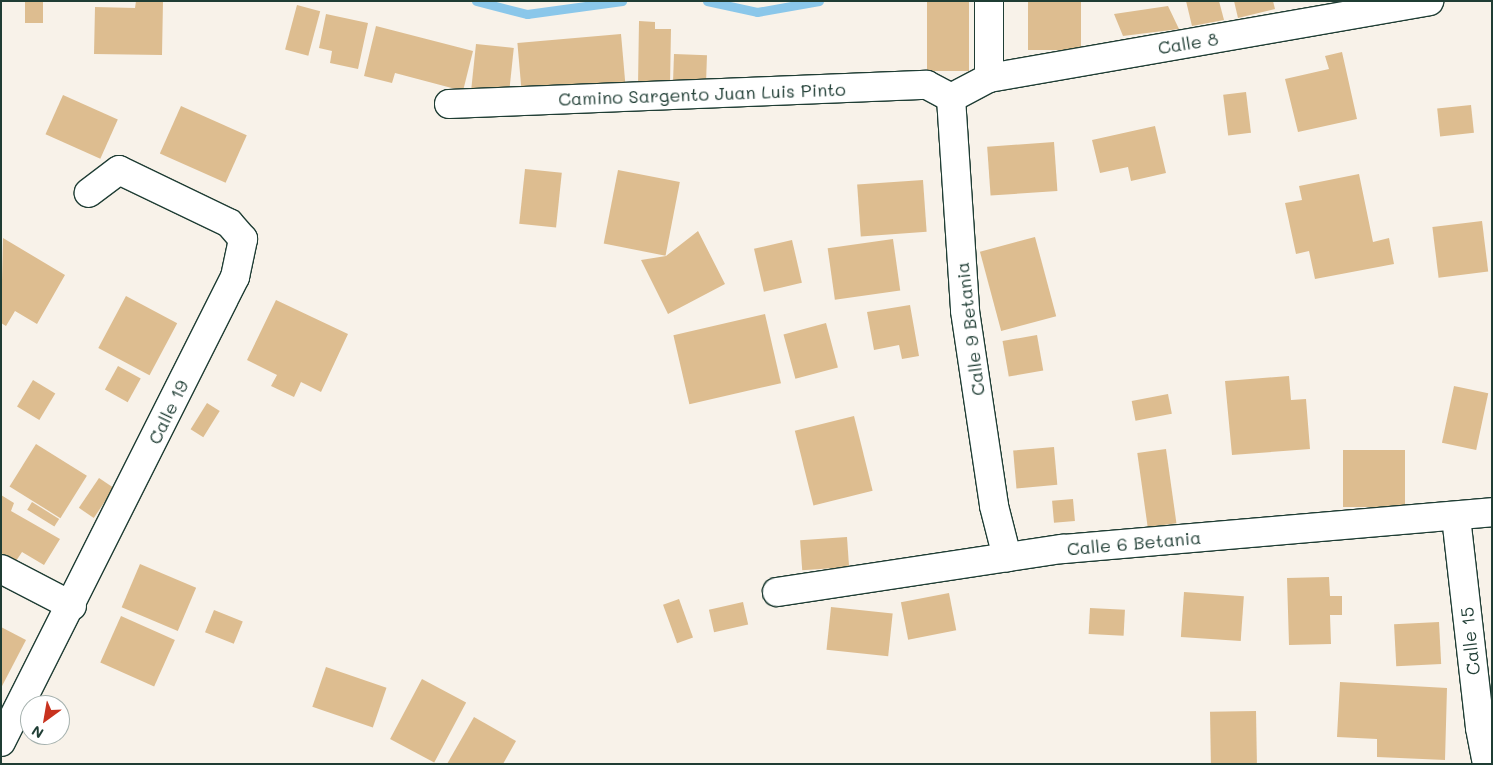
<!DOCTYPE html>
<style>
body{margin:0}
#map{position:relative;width:1493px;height:765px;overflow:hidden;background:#f8f2e9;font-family:Mali,sans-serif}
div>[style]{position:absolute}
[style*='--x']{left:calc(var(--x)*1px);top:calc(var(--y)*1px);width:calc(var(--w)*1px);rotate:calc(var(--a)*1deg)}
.stream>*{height:9px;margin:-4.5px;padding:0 4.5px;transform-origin:4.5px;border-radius:4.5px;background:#8ac7ea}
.building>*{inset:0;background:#ddbd90;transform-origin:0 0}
.roads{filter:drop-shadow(1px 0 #1f3d34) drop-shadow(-1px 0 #1f3d34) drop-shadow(0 1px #1f3d34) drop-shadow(0 -1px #1f3d34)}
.minor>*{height:28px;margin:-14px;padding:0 14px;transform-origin:14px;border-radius:14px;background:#fff}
span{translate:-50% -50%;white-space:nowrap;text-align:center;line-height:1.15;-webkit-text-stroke:5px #fff;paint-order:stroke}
.street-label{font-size:18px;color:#1f3d34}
.frame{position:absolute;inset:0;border:2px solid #1f3d34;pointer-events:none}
.north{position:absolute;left:20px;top:695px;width:50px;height:50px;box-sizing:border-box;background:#fff;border:1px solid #a5b1ae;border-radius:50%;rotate:212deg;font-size:14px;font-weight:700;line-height:20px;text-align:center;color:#1f3d34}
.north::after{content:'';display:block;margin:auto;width:18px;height:22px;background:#c8321e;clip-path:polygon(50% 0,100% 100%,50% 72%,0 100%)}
</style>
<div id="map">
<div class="stream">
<i style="--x:476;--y:1;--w:53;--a:14.3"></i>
<i style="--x:527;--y:14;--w:96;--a:-7.8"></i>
<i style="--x:707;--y:1;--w:51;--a:12.4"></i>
<i style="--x:757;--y:12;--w:63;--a:-10.1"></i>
</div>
<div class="building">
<i style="left:25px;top:1px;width:18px;height:22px"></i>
<i style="clip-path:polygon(136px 1px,163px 1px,162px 55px,94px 54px,95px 7px,135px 8px)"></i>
<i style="left:927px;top:1px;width:42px;height:70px"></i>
<i style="left:1028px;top:1px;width:53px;height:49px"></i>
<i style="clip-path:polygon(1186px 1px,1219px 1px,1224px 20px,1192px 26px)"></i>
<i style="clip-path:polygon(1234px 1px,1273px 1px,1275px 9px,1238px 18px)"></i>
<i style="left:297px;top:5px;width:24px;height:46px;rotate:15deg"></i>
<i style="clip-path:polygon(1168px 6px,1179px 29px,1123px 36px,1114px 14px)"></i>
<i style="clip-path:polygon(326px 14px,368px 23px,358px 69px,330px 63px,332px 51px,319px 48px)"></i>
<i style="clip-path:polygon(639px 21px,655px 22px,655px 29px,671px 29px,670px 86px,638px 85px)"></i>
<i style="clip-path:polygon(376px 26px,473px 51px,463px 91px,395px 73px,392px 83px,364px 76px)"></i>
<i style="left:621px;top:34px;width:50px;height:104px;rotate:85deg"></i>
<i style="left:476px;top:44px;width:38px;height:47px;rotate:6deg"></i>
<i style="clip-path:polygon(1342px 52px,1357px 119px,1298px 132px,1285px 79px,1329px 69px,1325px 56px)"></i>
<i style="left:674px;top:54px;width:33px;height:35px;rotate:2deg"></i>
<i style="left:1246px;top:92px;width:41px;height:23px;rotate:83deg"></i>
<i style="left:63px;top:95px;width:60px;height:43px;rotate:24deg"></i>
<i style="left:1471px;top:105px;width:28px;height:34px;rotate:84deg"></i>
<i style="left:181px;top:106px;width:72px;height:52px;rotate:24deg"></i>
<i style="clip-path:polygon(1155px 126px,1166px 173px,1131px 181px,1128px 167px,1100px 173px,1092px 140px)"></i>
<i style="left:1054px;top:142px;width:49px;height:67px;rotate:86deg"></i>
<i style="left:525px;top:169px;width:37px;height:55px;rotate:6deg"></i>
<i style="left:618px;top:170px;width:63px;height:75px;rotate:11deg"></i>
<i style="clip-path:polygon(1359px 174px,1373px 242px,1389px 238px,1394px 264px,1315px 279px,1309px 251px,1296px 254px,1285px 203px,1302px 200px,1299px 186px)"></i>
<i style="left:923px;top:180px;width:52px;height:66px;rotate:86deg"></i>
<i style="left:1482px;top:221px;width:51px;height:50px;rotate:83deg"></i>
<i style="clip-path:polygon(698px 231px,725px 284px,668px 314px,641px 260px,666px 256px)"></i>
<i style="left:1035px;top:237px;width:82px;height:57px;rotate:75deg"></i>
<i style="clip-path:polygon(3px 238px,65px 275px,37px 324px,15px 311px,6px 326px,1px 323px)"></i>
<i style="left:893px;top:239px;width:52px;height:66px;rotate:82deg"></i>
<i style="left:792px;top:240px;width:44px;height:39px;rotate:77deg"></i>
<i style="left:126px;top:296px;width:58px;height:59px;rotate:28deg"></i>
<i style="clip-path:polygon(276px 300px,348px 334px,321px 392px,301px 382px,294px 397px,271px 386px,277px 375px,247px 360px)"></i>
<i style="clip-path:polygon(910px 305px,919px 356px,902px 359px,899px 345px,874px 350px,867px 312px)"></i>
<i style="left:765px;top:314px;width:71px;height:94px;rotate:77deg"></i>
<i style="left:826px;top:323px;width:46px;height:44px;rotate:75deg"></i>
<i style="left:1037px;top:335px;width:36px;height:35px;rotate:80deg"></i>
<i style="left:118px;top:366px;width:26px;height:27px;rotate:29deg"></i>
<i style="clip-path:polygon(1289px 376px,1291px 400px,1306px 399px,1310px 449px,1232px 455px,1225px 381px)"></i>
<i style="left:33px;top:380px;width:26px;height:31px;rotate:31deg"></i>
<i style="left:1454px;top:386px;width:35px;height:58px;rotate:12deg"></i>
<i style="left:1168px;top:394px;width:20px;height:37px;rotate:79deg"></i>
<i style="left:207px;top:403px;width:15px;height:31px;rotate:32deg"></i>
<i style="left:854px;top:416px;width:77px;height:61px;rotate:76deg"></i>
<i style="left:36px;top:444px;width:60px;height:50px;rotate:32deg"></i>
<i style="left:1054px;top:447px;width:38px;height:41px;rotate:85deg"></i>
<i style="left:1166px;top:449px;width:75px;height:29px;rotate:82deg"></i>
<i style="left:1343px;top:450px;width:62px;height:57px"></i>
<i style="left:99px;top:478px;width:18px;height:36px;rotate:34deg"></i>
<i style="clip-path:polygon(1px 495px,14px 503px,11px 511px,60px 539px,44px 565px,22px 552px,16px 561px,1px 553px)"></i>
<i style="left:1073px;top:499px;width:22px;height:21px;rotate:85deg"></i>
<i style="left:32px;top:502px;width:32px;height:9px;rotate:32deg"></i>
<i style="left:847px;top:537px;width:30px;height:47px;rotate:86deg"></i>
<i style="left:140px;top:564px;width:61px;height:47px;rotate:23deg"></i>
<i style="clip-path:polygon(1329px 577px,1330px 596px,1342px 596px,1342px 615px,1330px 615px,1331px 644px,1289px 645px,1287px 578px)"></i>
<i style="left:1184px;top:592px;width:60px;height:45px;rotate:4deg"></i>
<i style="left:949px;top:593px;width:38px;height:49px;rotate:79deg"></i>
<i style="left:679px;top:599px;width:41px;height:17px;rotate:70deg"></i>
<i style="left:743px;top:602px;width:23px;height:35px;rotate:77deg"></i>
<i style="left:831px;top:607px;width:62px;height:43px;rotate:6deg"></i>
<i style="left:1090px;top:608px;width:35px;height:26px;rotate:3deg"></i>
<i style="left:214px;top:610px;width:31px;height:24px;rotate:22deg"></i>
<i style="left:121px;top:616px;width:59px;height:51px;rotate:24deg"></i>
<i style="left:1439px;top:622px;width:42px;height:45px;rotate:87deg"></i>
<i style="clip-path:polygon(1px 627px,26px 640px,1px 688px)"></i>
<i style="left:326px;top:667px;width:64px;height:42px;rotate:19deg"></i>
<i style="left:422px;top:679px;width:50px;height:68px;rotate:28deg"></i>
<i style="clip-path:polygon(1340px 682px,1447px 688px,1445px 760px,1377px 757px,1377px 739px,1337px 737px)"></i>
<i style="left:1256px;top:711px;width:53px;height:46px;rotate:89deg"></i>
<i style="clip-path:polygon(474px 717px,516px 741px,503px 764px,447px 764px)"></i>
</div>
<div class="roads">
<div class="minor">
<i style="--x:989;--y:1;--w:77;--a:90"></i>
<i style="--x:951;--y:98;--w:43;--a:-27.8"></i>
<i style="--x:989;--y:78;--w:447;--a:-9.9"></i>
<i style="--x:951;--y:98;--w:213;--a:86.2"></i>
<i style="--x:965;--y:311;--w:197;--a:81.5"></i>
<i style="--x:994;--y:506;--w:53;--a:75.7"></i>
<i style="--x:449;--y:104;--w:478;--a:-2.3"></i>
<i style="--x:927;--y:85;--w:27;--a:28"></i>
<i style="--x:1456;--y:517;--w:212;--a:83.5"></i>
<i style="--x:1480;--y:728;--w:37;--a:79"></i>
<i style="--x:1;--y:569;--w:80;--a:27.5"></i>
<i style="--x:777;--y:592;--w:289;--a:-8.6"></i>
<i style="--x:1063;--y:549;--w:431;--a:-4.9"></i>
<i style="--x:1;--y:742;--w:521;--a:-63.29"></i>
<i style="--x:235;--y:277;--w:39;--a:-78"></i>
<i style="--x:243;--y:239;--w:21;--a:-131"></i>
<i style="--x:229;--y:223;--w:122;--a:-154.3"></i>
<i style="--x:119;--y:170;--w:38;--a:143"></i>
</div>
</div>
<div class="street-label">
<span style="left:1188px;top:43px;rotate:-9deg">Calle 8</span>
<span style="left:702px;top:94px;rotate:-2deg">Camino Sargento Juan Luis Pinto</span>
<span style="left:970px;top:329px;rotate:-97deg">Calle 9 Betania</span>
<span style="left:168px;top:412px;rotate:-64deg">Calle 19</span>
<span style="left:1134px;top:543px;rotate:-5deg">Calle 6 Betania</span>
<span style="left:1470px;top:641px;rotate:-96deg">Calle 15</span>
</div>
<div class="frame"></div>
<div class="north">N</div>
</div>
